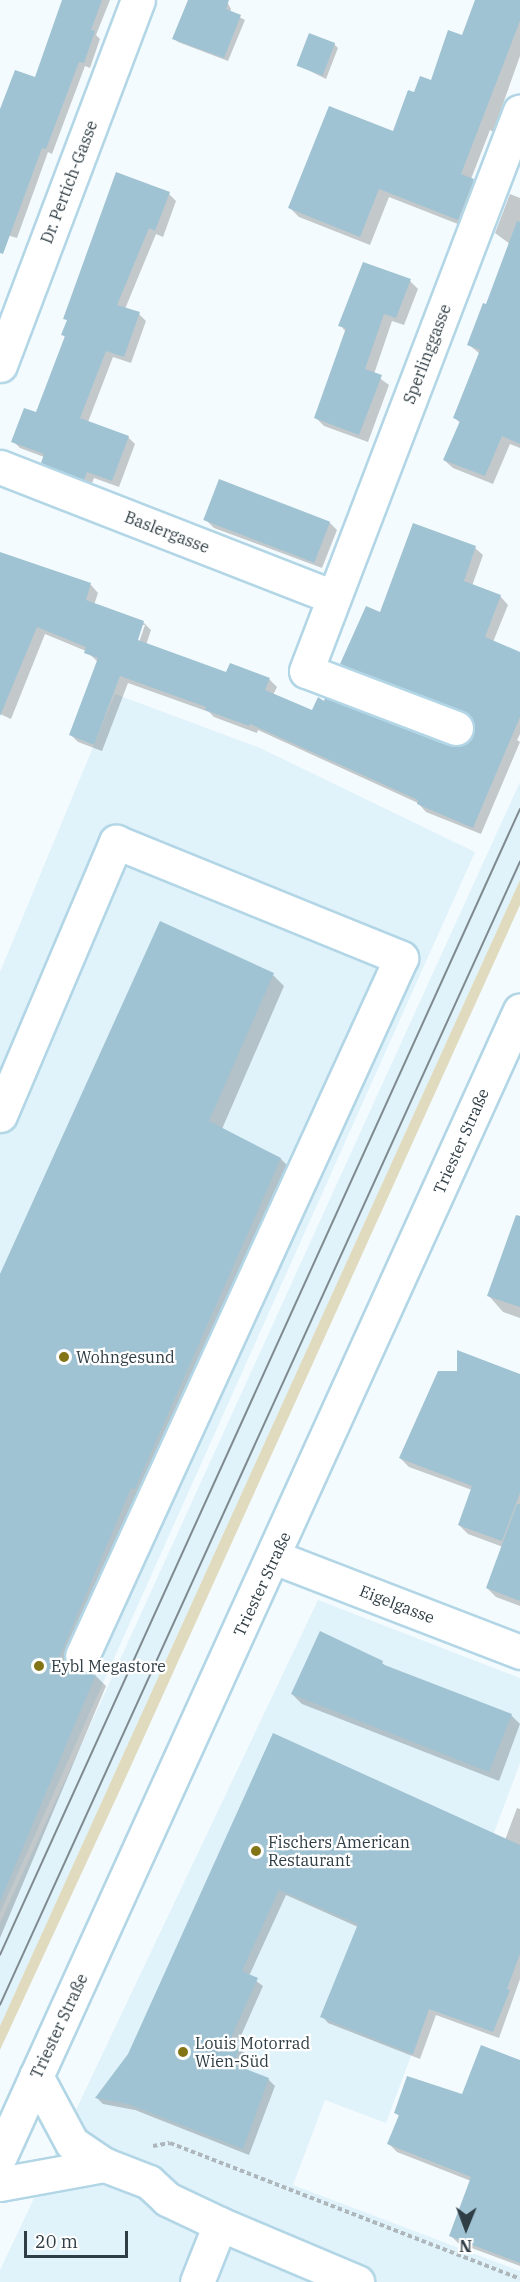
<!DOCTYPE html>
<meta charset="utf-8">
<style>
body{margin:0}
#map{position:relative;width:520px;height:2282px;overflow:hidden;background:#f4fbfe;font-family:"IBM Plex Serif",serif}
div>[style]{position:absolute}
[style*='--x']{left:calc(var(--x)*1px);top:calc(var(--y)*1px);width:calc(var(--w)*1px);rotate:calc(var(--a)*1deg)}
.built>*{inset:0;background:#e0f2fa}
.green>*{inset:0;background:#e0dbbe}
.shadow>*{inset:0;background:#0003}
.building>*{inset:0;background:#a0c3d3;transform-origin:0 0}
.path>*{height:4px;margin-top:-2px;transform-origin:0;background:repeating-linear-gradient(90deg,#adb6bb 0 4.5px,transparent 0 7.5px)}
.roads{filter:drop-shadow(2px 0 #b2d6e6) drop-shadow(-2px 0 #b2d6e6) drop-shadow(0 2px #b2d6e6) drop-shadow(0 -2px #b2d6e6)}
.minor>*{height:33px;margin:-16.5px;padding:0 16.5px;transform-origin:16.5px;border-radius:16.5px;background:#fff}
.major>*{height:33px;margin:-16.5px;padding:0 16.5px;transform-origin:16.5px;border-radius:16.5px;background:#fff}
.tram>*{height:1.5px;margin:-0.75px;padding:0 0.75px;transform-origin:0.75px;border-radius:0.75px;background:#7f8a8f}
.dots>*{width:16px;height:16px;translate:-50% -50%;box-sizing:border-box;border:3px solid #fff;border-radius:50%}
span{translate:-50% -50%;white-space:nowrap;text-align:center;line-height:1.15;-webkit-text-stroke:4.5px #fff;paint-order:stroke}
.street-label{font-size:16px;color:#2f3d44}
.poi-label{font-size:16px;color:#2f3d44}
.left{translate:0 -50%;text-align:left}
.north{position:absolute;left:436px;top:2198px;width:60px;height:60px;-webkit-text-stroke:4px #fff;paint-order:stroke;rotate:181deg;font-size:16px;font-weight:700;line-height:24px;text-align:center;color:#2f3d44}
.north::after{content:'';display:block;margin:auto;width:21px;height:27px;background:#2f3d44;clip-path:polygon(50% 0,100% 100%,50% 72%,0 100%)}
.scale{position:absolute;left:24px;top:2231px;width:104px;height:27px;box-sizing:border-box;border:3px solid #2f3d44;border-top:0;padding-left:8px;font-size:18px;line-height:21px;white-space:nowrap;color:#2f3d44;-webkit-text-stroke:4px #fff;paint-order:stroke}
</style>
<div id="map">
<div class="built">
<i style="clip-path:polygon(115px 694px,260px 748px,475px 852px,0 1913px,0 972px)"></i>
<i style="clip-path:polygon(520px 782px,520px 880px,0 2026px,0 1923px)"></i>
<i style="clip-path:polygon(318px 1600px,520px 1678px,520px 1763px,386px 2123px,325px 2100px,293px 2185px,520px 2271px,520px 2282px,0 2282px,0 2270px)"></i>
</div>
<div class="green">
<i style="clip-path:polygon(520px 880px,520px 905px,125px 1779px,0 2050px,0 2026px)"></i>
</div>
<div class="shadow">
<i style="clip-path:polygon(63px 0,110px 0,96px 35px,100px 39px,90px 68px,85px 66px,52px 154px,48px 152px,17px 238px,0 233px,0 114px,36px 79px)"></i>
<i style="clip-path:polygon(190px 0,226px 0,231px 9px,230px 12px,245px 20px,228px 61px,178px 42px,174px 38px)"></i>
<i style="clip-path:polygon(477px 0,520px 0,520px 56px,493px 132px,490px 130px,471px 179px,483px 189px,468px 228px,389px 197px,370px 245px,299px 217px,289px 207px,394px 133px,415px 93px,432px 82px,463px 37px)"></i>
<i style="clip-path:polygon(334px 44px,338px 48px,326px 79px,298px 65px)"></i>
<i style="clip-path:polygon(169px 194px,176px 201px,163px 237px,156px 234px,125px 309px,139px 314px,146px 321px,131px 363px,113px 357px,88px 422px,128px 437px,135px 444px,119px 487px,94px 478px,91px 486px,50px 470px,43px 462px,44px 457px,20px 448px,13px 441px,37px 414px,66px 338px,63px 335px,68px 321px,65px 318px)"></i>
<i style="clip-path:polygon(510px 194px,520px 198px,520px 448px,510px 444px,493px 484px,453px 468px,444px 460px,460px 423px,455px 418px,480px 354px,468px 344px,487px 306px,510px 244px,495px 233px)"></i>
<i style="clip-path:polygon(410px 281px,418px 289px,404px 325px,392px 321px,374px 374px,389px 385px,368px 442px,324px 426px,316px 418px,346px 332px,340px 325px)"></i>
<i style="clip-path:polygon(206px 520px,329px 522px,337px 530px,322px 568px,214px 528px)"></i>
<i style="clip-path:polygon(evenodd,475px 548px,483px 555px,472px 586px,501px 597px,508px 605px,493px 642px,520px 654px,520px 734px,517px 740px,520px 742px,481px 834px,426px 812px,418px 803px,258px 730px,257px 733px,214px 717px,209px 712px,128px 683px,102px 751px,78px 742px,71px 735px,98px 662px,86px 651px,45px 634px,11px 719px,0 714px,0 554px,91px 585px,98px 593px,94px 605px,144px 623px,151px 630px,146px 645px,227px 674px,269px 679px,277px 687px,273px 695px,312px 712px,460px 748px,469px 743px,475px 736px,476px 725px,473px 718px,350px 671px,342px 664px,381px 614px,475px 548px,142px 625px,145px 625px,137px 648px,134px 647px,142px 625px)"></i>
<i style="clip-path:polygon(273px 975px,284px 986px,222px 1129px,281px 1159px,292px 1170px,142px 1498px,69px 1670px,74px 1675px,95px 1675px,106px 1686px,0 1938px,0 1277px)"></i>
<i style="clip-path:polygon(520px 1253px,520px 1318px,503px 1312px,489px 1296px)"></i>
<i style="clip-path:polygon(520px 1376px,520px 1606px,496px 1597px,487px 1588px,503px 1547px,468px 1534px,459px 1525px,472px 1490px,409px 1467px,400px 1458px)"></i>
<i style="clip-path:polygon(382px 1663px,387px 1667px,511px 1715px,520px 1724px,499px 1781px,302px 1704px,292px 1694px)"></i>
<i style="clip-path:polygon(274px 1735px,505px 1840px,517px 1808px,520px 1809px,520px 1979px,499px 2038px,436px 2015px,420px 2059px,328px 2023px,322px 2016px,358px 1927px,286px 1895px,249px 1976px,263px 1986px,236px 2047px,246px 2054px,240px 2068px,268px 2079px,275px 2086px,249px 2155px,135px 2110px,103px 2104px,97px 2098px,129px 2054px)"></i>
<i style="clip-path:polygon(520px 2062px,520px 2266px,458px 2243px,450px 2235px,471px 2181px,397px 2152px,389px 2144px,400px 2117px,396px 2113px,463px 2096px)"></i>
</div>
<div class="building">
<i style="clip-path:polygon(62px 0,102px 0,91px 30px,95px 31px,84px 63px,79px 62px,46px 149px,42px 148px,3px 254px,0 253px,0 109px,15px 70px,35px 77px)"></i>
<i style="clip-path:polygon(188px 0,229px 0,226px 9px,241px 15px,224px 58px,172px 39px)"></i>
<i style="clip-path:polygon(475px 0,520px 0,520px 21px,461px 174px,474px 179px,458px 220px,379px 189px,360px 237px,288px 208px,329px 106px,393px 131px,408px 90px,414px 92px,420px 76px,431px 80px,448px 30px,462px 35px)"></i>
<i style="left:309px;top:33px;width:28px;height:35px;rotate:21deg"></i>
<i style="clip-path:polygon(116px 172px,170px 192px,155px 231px,149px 228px,117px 305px,140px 312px,124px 357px,106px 351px,80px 418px,129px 436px,112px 481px,87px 472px,84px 480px,41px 463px,44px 454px,11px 442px,24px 408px,36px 412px,65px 336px,61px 335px,67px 320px,63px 319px)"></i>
<i style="clip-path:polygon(517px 221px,520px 222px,520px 444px,502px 436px,485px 476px,443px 460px,460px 421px,453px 418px,480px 350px,467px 345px,483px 303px,486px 304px)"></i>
<i style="clip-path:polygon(363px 262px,411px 279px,396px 318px,384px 314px,365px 369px,382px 375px,359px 435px,314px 418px,346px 328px,338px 326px)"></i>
<i style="left:219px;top:479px;width:119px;height:44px;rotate:21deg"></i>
<i style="clip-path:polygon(413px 523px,476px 546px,464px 581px,501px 595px,485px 637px,520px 652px,520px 717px,473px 828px,417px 804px,418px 800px,250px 724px,249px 726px,205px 710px,206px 707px,120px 676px,94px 745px,69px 735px,98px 658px,84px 653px,86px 647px,37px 627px,0 716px,0 552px,91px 583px,86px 600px,144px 621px,138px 640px,226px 672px,230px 663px,270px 678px,265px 690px,312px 710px,318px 697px,324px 701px,325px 698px,449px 746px,458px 747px,467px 743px,473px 735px,475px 726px,471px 717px,463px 711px,340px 664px,366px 606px,380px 612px)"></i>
<i style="clip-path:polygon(160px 921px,274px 973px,209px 1121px,281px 1158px,135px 1489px,131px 1488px,59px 1658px,75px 1673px,96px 1674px,0 1902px,0 1274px)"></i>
<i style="clip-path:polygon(516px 1215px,520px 1216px,520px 1307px,487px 1296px)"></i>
<i style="clip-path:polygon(457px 1350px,520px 1374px,520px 1493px,502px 1541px,458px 1525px,472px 1486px,399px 1458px,438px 1371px,457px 1371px)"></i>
<i style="clip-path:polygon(517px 1504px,520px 1504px,520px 1601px,486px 1588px)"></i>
<i style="clip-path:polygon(320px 1631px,383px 1661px,382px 1664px,512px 1714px,489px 1772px,291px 1694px)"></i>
<i style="clip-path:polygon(273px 1733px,520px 1845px,520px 1954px,507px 1989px,510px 1990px,493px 2032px,429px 2009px,413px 2054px,320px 2017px,358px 1924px,279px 1890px,242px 1971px,258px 1978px,229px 2042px,240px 2046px,233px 2064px,269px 2078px,243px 2149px,128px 2104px,95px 2098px,128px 2054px)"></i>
<i style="clip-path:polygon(481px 2045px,520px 2060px,520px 2263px,449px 2236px,471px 2177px,387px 2144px,399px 2115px,394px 2113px,407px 2076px,462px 2094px)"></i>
</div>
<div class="path">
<i style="--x:153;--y:2146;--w:17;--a:-10"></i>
<i style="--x:170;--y:2143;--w:375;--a:21.2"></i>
</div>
<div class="roads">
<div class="minor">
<i style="--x:0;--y:365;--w:390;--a:-69.3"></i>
<i style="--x:0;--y:467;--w:358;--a:21.3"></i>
<i style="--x:456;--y:728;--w:160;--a:-159.2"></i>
<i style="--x:306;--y:671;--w:599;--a:-69.09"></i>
<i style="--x:0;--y:1115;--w:297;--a:-67"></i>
<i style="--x:116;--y:842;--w:308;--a:22.1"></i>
<i style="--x:401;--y:958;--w:767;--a:114.56"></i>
<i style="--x:274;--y:1557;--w:264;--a:21.1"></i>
<i style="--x:36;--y:2076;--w:76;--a:61.8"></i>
<i style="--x:72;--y:2143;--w:40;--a:34"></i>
<i style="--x:105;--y:2165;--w:47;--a:21.1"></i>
<i style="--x:149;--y:2182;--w:25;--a:43"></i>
<i style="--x:167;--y:2199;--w:59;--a:25.3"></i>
<i style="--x:220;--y:2224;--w:62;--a:111.6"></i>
<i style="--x:0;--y:2184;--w:107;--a:-10.3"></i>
<i style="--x:220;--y:2224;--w:149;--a:22.9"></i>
</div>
<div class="major">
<i style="--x:0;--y:2156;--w:1258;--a:-65.59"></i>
</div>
</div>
<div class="tram">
<i style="--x:0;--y:1955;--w:1258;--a:-65.59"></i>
<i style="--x:0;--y:2005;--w:1256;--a:-65.54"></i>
</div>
<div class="dots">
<i style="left:64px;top:1357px;background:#837416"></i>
<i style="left:39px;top:1666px;background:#837416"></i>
<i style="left:256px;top:1851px;background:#837416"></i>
<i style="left:183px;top:2052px;background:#837416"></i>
</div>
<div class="street-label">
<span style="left:69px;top:182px;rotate:-69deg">Dr. Pertich-Gasse</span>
<span style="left:427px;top:354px;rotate:-69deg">Sperlinggasse</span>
<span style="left:167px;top:532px;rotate:21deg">Baslergasse</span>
<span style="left:461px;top:1141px;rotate:-66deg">Triester Straße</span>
<span style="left:262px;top:1584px;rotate:-65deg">Triester Straße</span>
<span style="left:397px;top:1604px;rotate:21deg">Eigelgasse</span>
<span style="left:59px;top:2026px;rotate:-65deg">Triester Straße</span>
</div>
<div class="poi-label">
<span class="left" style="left:76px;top:1357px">Wohngesund</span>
<span class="left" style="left:51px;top:1666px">Eybl Megastore</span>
<span class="left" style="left:268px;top:1851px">Fischers American<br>Restaurant</span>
<span class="left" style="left:195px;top:2052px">Louis Motorrad<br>Wien-Süd</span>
</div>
<div class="north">N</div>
<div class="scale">20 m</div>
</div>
